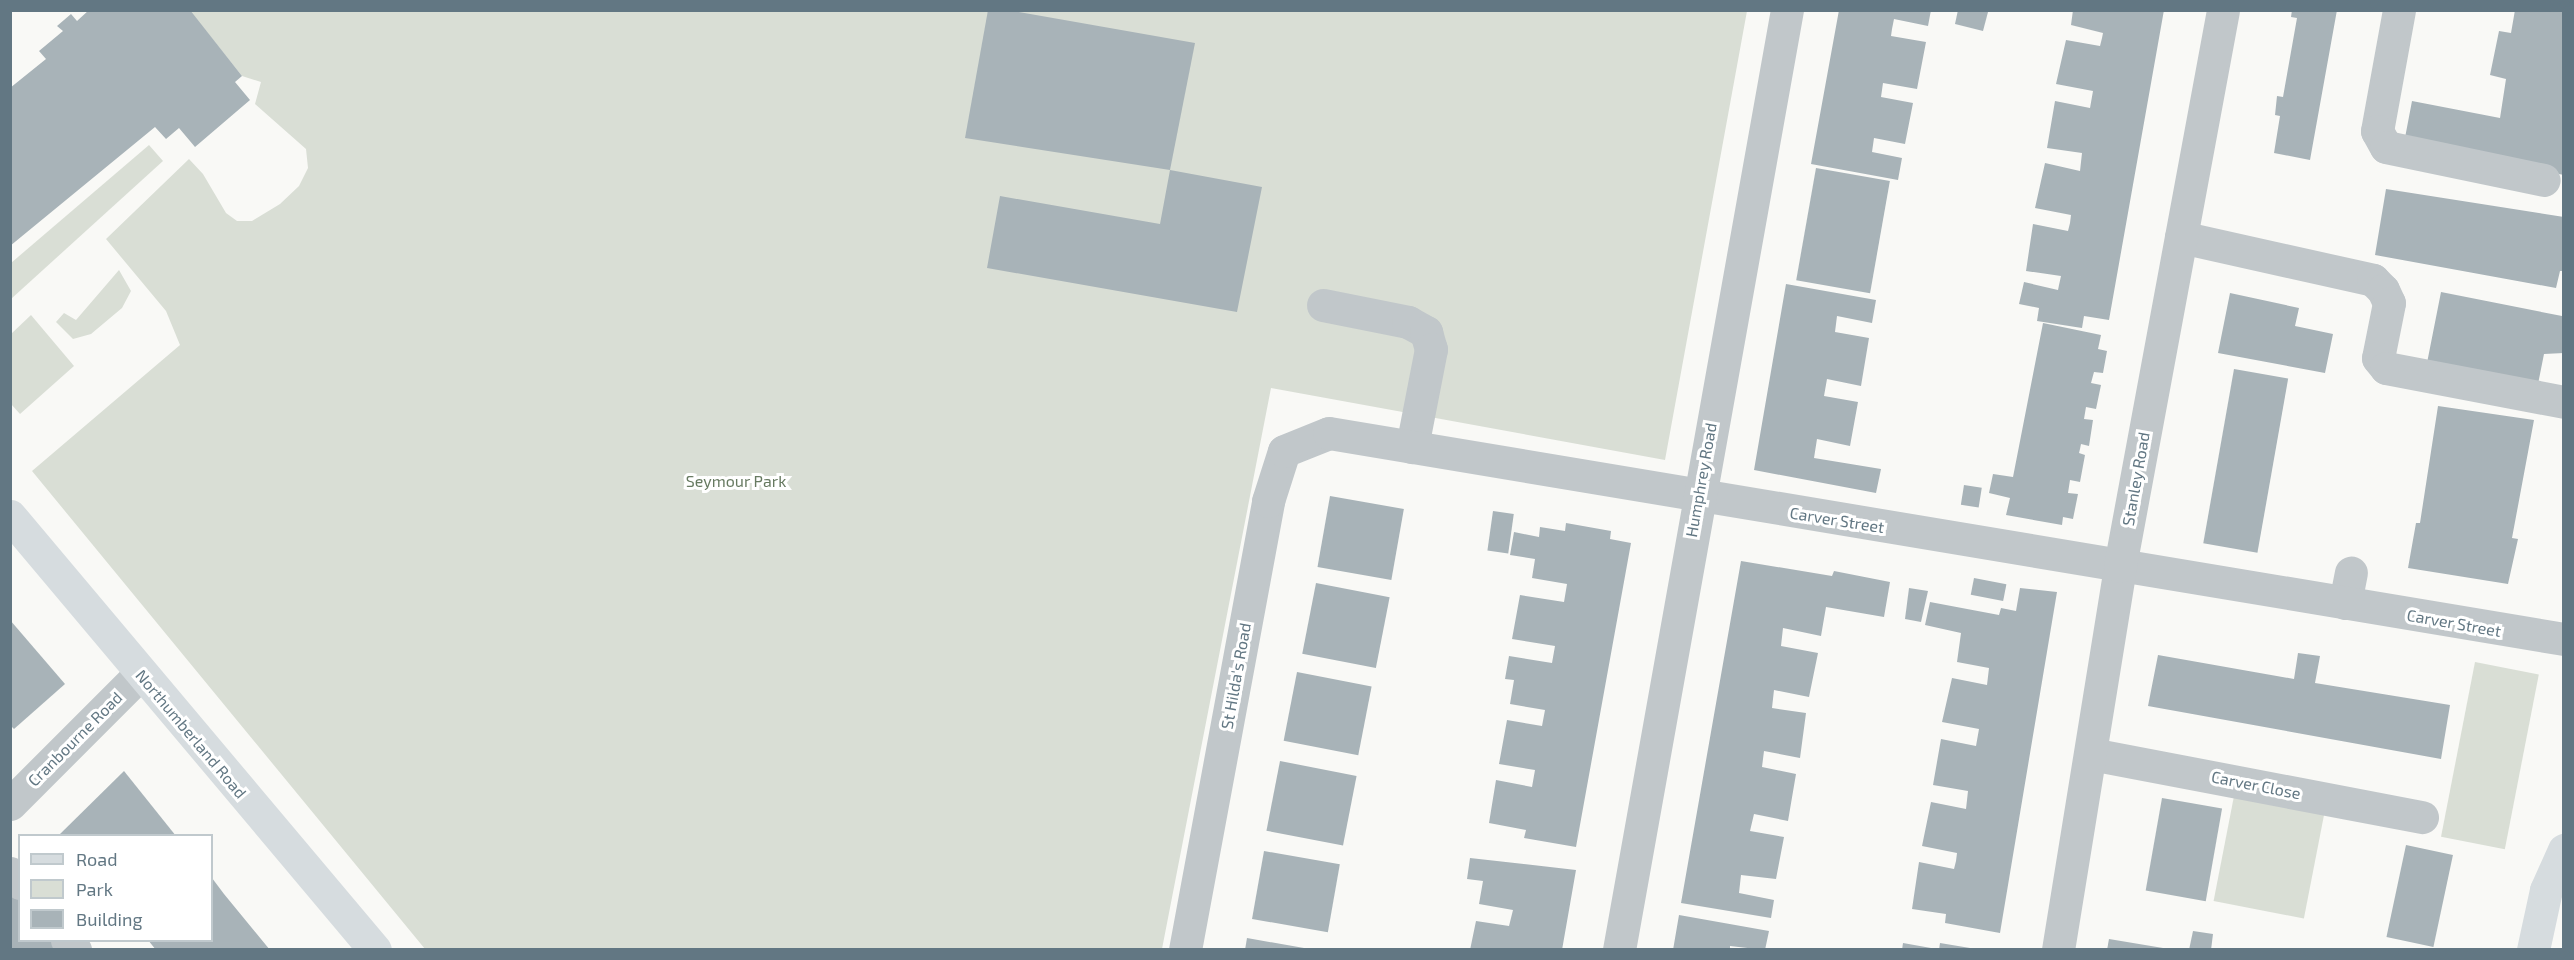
<!DOCTYPE html>
<style>
body{margin:0}
#map{position:relative;width:2574px;height:960px;overflow:hidden;background:#f9f9f6;font-family:"Exo 2",sans-serif}
div>[style]{position:absolute}
[style*='--x']{left:calc(var(--x)*1px);top:calc(var(--y)*1px);width:calc(var(--w)*1px);rotate:calc(var(--a)*1deg)}
.green>*{inset:0;background:#d9ded5;transform-origin:0 0}
.building>*{inset:0;background:#a8b3b8;transform-origin:0 0}
.minor>*{height:33px;margin:-16.5px;padding:0 16.5px;transform-origin:16.5px;border-radius:16.5px;background:#c1c7ca}
.major>*{height:33px;margin:-16.5px;padding:0 16.5px;transform-origin:16.5px;border-radius:16.5px;background:#d6dcdf}
span{translate:-50% -50%;white-space:nowrap;text-align:center;line-height:1.15;-webkit-text-stroke:6px #fff;paint-order:stroke}
.street-label{font-size:16px;color:#627783}
.park-label{font-size:16px;color:#677a61}
.frame{position:absolute;inset:0;border:12px solid #627783;pointer-events:none}
.legend{position:absolute;left:18px;top:834px;width:195px;height:108px;box-sizing:border-box;background:#fff;border:2px solid #c0c9cd;margin:0;padding:8px 10px;list-style:none;font-size:18px;color:#627783}
.legend li{display:flex;align-items:center;gap:12px;height:30px}
.legend b{width:30px;border:2px solid #c0c9cd}
</style>
<div id="map">
<div class="green">
<i style="clip-path:polygon(190px 11px,1747px 11px,1665px 460px,1271px 388px,1162px 949px,425px 949px,32px 471px,180px 345px,166px 311px,106px 239px,189px 159px,203px 174px,226px 213px,237px 221px,252px 221px,280px 204px,299px 186px,308px 168px,306px 149px,255px 104px,261px 82px,242px 76px)"></i>
<i style="clip-path:polygon(149px 145px,163px 161px,11px 299px,11px 263px)"></i>
<i style="clip-path:polygon(119px 270px,131px 291px,122px 308px,91px 334px,73px 339px,56px 322px,64px 313px,76px 320px)"></i>
<i style="clip-path:polygon(31px 315px,74px 366px,20px 414px,11px 404px,11px 334px)"></i>
<i style="left:2475px;top:662px;width:65px;height:178px;rotate:11deg"></i>
<i style="left:2234px;top:796px;width:92px;height:107px;rotate:11deg"></i>
</div>
<div class="building">
<i style="clip-path:polygon(89px 10px,190px 10px,242px 76px,235px 82px,250px 100px,195px 147px,179px 128px,166px 139px,155px 127px,10px 246px,10px 88px,46px 59px,39px 51px,63px 31px,57px 26px,71px 14px,77px 21px)"></i>
<i style="clip-path:polygon(988px 10px,1008px 10px,1195px 43px,1170px 170px,965px 138px)"></i>
<i style="clip-path:polygon(1839px 10px,1931px 10px,1928px 26px,1894px 19px,1892px 29px,1891px 36px,1926px 42px,1917px 89px,1883px 83px,1881px 97px,1913px 103px,1905px 144px,1874px 138px,1872px 152px,1902px 158px,1898px 180px,1811px 164px)"></i>
<i style="clip-path:polygon(1958px 10px,1988px 12px,1983px 31px,1955px 24px)"></i>
<i style="clip-path:polygon(2073px 10px,2164px 10px,2109px 320px,2084px 316px,2082px 328px,2037px 321px,2039px 308px,2019px 304px,2024px 282px,2058px 290px,2059px 285px,2061px 276px,2026px 271px,2033px 224px,2068px 231px,2070px 223px,2071px 215px,2035px 208px,2045px 163px,2080px 171px,2082px 153px,2047px 148px,2055px 101px,2090px 108px,2093px 91px,2056px 84px,2066px 40px,2100px 46px,2102px 38px,2103px 33px,2071px 25px)"></i>
<i style="clip-path:polygon(2292px 10px,2337px 10px,2310px 160px,2274px 153px,2280px 116px,2275px 115px,2277px 96px,2283px 97px,2297px 18px,2291px 17px)"></i>
<i style="clip-path:polygon(2515px 10px,2564px 10px,2564px 175px,2404px 143px,2412px 101px,2500px 118px,2506px 79px,2490px 75px,2499px 31px,2511px 33px)"></i>
<i style="left:1816px;top:168px;width:75px;height:114px;rotate:10deg"></i>
<i style="clip-path:polygon(1170px 170px,1262px 187px,1237px 312px,987px 268px,1000px 196px,1160px 224px)"></i>
<i style="clip-path:polygon(2386px 189px,2564px 217px,2564px 271px,2560px 271px,2556px 288px,2375px 255px)"></i>
<i style="clip-path:polygon(1786px 284px,1876px 300px,1872px 323px,1837px 316px,1835px 332px,1869px 338px,1861px 386px,1827px 379px,1824px 396px,1858px 402px,1850px 446px,1817px 439px,1814px 458px,1881px 469px,1876px 493px,1754px 470px)"></i>
<i style="clip-path:polygon(2441px 292px,2562px 316px,2564px 353px,2544px 354px,2537px 389px,2426px 368px)"></i>
<i style="clip-path:polygon(2230px 293px,2299px 308px,2295px 326px,2333px 334px,2325px 373px,2218px 353px)"></i>
<i style="clip-path:polygon(2043px 323px,2101px 335px,2098px 349px,2107px 351px,2103px 373px,2094px 372px,2091px 383px,2101px 385px,2096px 409px,2086px 407px,2084px 419px,2093px 420px,2089px 446px,2081px 444px,2080px 449px,2079px 453px,2085px 455px,2080px 482px,2070px 480px,2068px 493px,2078px 494px,2073px 519px,2063px 517px,2062px 525px,2006px 515px,2010px 498px,1989px 493px,1993px 474px,2013px 477px)"></i>
<i style="left:2234px;top:369px;width:55px;height:177px;rotate:10deg"></i>
<i style="clip-path:polygon(2438px 406px,2534px 420px,2512px 538px,2518px 539px,2508px 584px,2408px 568px,2416px 523px,2420px 523px)"></i>
<i style="left:1964px;top:485px;width:18px;height:20px;rotate:9deg"></i>
<i style="left:1330px;top:496px;width:75px;height:72px;rotate:10deg"></i>
<i style="left:1493px;top:511px;width:21px;height:40px;rotate:8deg"></i>
<i style="clip-path:polygon(1566px 523px,1611px 531px,1610px 539px,1631px 543px,1576px 847px,1524px 838px,1526px 830px,1489px 823px,1496px 780px,1532px 787px,1535px 770px,1499px 764px,1507px 720px,1542px 726px,1545px 710px,1510px 704px,1514px 680px,1505px 679px,1509px 656px,1552px 663px,1555px 646px,1512px 639px,1520px 595px,1564px 602px,1567px 584px,1532px 578px,1535px 559px,1510px 555px,1514px 532px,1539px 537px,1540px 527px,1565px 531px)"></i>
<i style="clip-path:polygon(1741px 561px,1832px 576px,1834px 571px,1890px 582px,1884px 617px,1826px 607px,1821px 636px,1783px 628px,1781px 646px,1818px 653px,1809px 697px,1774px 690px,1772px 708px,1806px 713px,1800px 758px,1764px 751px,1762px 767px,1796px 774px,1788px 821px,1754px 814px,1750px 831px,1784px 837px,1776px 879px,1741px 875px,1739px 893px,1774px 900px,1771px 918px,1681px 903px)"></i>
<i style="left:1974px;top:578px;width:33px;height:17px;rotate:11deg"></i>
<i style="left:1316px;top:583px;width:75px;height:72px;rotate:11deg"></i>
<i style="clip-path:polygon(1909px 588px,1928px 591px,1921px 622px,1905px 619px)"></i>
<i style="clip-path:polygon(2020px 588px,2057px 592px,2000px 933px,1945px 923px,1946px 914px,1912px 909px,1919px 862px,1954px 869px,1956px 861px,1957px 853px,1922px 846px,1931px 802px,1966px 809px,1968px 791px,1933px 785px,1941px 739px,1976px 746px,1979px 729px,1942px 722px,1952px 678px,1987px 685px,1989px 668px,1957px 662px,1961px 633px,1925px 625px,1930px 602px,1999px 615px,2001px 608px,2016px 611px)"></i>
<i style="clip-path:polygon(10px 620px,65px 684px,14px 729px,10px 725px)"></i>
<i style="clip-path:polygon(2298px 653px,2320px 656px,2315px 683px,2450px 705px,2441px 759px,2148px 706px,2158px 655px,2294px 679px)"></i>
<i style="left:1297px;top:672px;width:76px;height:70px;rotate:11deg"></i>
<i style="left:1280px;top:761px;width:78px;height:71px;rotate:11deg"></i>
<i style="clip-path:polygon(124px 771px,176px 836px,58px 836px)"></i>
<i style="left:2162px;top:798px;width:61px;height:94px;rotate:10deg"></i>
<i style="left:2406px;top:845px;width:48px;height:94px;rotate:12deg"></i>
<i style="left:1264px;top:851px;width:77px;height:69px;rotate:10deg"></i>
<i style="clip-path:polygon(1470px 858px,1576px 870px,1562px 950px,1470px 950px,1476px 921px,1509px 926px,1513px 910px,1479px 904px,1483px 881px,1467px 879px)"></i>
<i style="clip-path:polygon(212px 878px,224px 894px,270px 950px,156px 950px,148px 940px,212px 940px)"></i>
<i style="clip-path:polygon(10px 890px,20px 890px,20px 940px,55px 940px,63px 950px,10px 950px)"></i>
<i style="clip-path:polygon(1679px 915px,1769px 931px,1765px 950px,1730px 946px,1730px 950px,1673px 950px)"></i>
<i style="clip-path:polygon(2193px 931px,2213px 934px,2211px 950px,2189px 950px)"></i>
<i style="clip-path:polygon(1247px 938px,1304px 948px,1304px 950px,1245px 950px)"></i>
<i style="clip-path:polygon(2109px 939px,2163px 948px,2163px 950px,2107px 950px)"></i>
<i style="clip-path:polygon(1903px 943px,1931px 948px,1931px 950px,1902px 950px)"></i>
<i style="clip-path:polygon(1940px 943px,1970px 948px,1970px 950px,1939px 950px)"></i>
</div>
<div class="minor">
<i style="--x:2399;--y:10;--w:123;--a:100.3"></i>
<i style="--x:2377;--y:131;--w:18;--a:61"></i>
<i style="--x:2386;--y:147;--w:161;--a:11.8"></i>
<i style="--x:2181;--y:237;--w:197;--a:12.6"></i>
<i style="--x:2373;--y:280;--w:14;--a:45"></i>
<i style="--x:2383;--y:290;--w:14;--a:65"></i>
<i style="--x:2389;--y:303;--w:56;--a:101.3"></i>
<i style="--x:2378;--y:358;--w:13;--a:51"></i>
<i style="--x:2386;--y:368;--w:181;--a:10.8"></i>
<i style="--x:1323;--y:305;--w:87;--a:11.3"></i>
<i style="--x:1408;--y:322;--w:21;--a:29"></i>
<i style="--x:1426;--y:332;--w:18;--a:74"></i>
<i style="--x:1431;--y:349;--w:100;--a:101"></i>
<i style="--x:2345;--y:603;--w:31;--a:-79"></i>
<i style="--x:2091;--y:754;--w:337;--a:10.8"></i>
<i style="--x:10;--y:804;--w:184;--a:-45"></i>
<i style="--x:10;--y:873;--w:14;--a:45"></i>
<i style="--x:67;--y:940;--w:13;--a:51"></i>
<i style="--x:1185;--y:950;--w:457;--a:-79.5"></i>
<i style="--x:1268;--y:501;--w:52;--a:-72.3"></i>
<i style="--x:1284;--y:451;--w:48;--a:-21.8"></i>
<i style="--x:1329;--y:433;--w:1252;--a:9.47"></i>
<i style="--x:1619;--y:950;--w:955;--a:-79.87"></i>
<i style="--x:2058;--y:950;--w:389;--a:-80.8"></i>
<i style="--x:2120;--y:566;--w:565;--a:-79.5"></i>
</div>
<div class="major">
<i style="--x:10;--y:516;--w:567;--a:49.94"></i>
<i style="--x:2533;--y:950;--w:61;--a:-77.8"></i>
<i style="--x:2546;--y:890;--w:44;--a:-65.8"></i>
</div>
<div class="street-label">
<span style="left:2136px;top:479px;rotate:-80deg">Stanley Road</span>
<span style="left:1701px;top:480px;rotate:-80deg">Humphrey Road</span>
<span style="left:1837px;top:520px;rotate:9deg">Carver Street</span>
<span style="left:2454px;top:623px;rotate:10deg">Carver Street</span>
<span style="left:1236px;top:676px;rotate:-80deg">St Hilda's Road</span>
<span style="left:191px;top:734px;rotate:50deg">Northumberland Road</span>
<span style="left:75px;top:739px;rotate:-45deg">Cranbourne Road</span>
<span style="left:2256px;top:785px;rotate:11deg">Carver Close</span>
</div>
<div class="park-label">
<span style="left:736px;top:481px">Seymour Park</span>
</div>
<div class="frame"></div>
<ul class="legend">
<li><b style="height:8px;background:#d6dcdf"></b>Road</li>
<li><b style="height:16px;background:#d9ded5"></b>Park</li>
<li><b style="height:16px;background:#a8b3b8"></b>Building</li>
</ul>
</div>
